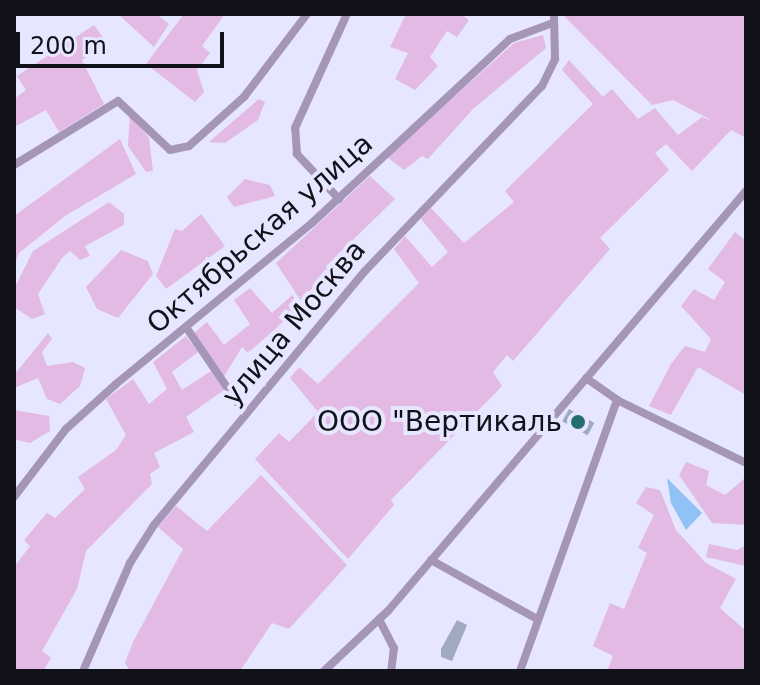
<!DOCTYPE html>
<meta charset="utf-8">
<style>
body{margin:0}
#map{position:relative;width:760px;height:685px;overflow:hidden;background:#e7e6ff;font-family:"DejaVu Sans",sans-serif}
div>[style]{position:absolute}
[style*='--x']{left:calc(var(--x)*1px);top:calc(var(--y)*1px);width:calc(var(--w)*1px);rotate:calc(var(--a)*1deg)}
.green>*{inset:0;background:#e2bae3}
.water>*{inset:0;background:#90c2f6}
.building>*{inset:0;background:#a0a9bf;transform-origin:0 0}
.minor>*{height:8px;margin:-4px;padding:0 4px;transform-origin:4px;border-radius:4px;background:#a596b7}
.dots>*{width:22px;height:22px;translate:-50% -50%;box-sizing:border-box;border:4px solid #e7e6ff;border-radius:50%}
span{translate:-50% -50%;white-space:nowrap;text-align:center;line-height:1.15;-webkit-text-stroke:8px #e7e6ff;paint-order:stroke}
.street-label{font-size:28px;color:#111119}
.poi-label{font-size:28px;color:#111119}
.right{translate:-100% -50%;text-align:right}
.frame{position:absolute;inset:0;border:16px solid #111119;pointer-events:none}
.scale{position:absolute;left:16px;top:32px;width:208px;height:36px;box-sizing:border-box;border:4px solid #111119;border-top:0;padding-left:10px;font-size:24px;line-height:28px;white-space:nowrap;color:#111119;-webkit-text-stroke:6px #e7e6ff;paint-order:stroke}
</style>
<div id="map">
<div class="green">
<i style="clip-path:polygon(118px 14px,156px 14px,169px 24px,154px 47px)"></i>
<i style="clip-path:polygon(184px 14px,225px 14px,202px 46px,210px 53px,197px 70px,204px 92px,195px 102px,146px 64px)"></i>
<i style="clip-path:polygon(406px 14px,461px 14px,469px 20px,457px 37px,447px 31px,430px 57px,438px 66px,415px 90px,395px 79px,408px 53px,390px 47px)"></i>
<i style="clip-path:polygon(562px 14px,746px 14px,746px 138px,731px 130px,692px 171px,666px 144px,655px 153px,669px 170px,600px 238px,610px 249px,513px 361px,507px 355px,493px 372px,502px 386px,391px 500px,394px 505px,348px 559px,255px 459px,279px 433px,289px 442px,318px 412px,290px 378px,299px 367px,318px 384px,419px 283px,394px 249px,405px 236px,432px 267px,448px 252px,421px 219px,431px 208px,464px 243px,514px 202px,505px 191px,593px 104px,562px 70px,569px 60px,603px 97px,612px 89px,638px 119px,655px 108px,678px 135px,702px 117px,715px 122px,673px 100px,652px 105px)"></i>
<i style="clip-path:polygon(94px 25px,107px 43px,82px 60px,104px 104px,59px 132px,46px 110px,14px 127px,14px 99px,26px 90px,17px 76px)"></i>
<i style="clip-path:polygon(543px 35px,546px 48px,473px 109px,428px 159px,422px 156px,404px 170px,387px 157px,514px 43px)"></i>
<i style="clip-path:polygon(259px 99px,265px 102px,258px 120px,225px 143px,209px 142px)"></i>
<i style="clip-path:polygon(130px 115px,149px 138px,153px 171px,146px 172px,128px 146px)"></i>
<i style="clip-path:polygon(120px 139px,136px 174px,65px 216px,19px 253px,14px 266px,14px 216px)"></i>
<i style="clip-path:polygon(370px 176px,395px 199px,326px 266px,329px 270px,301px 301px,276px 263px)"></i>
<i style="clip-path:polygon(245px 179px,270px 185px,275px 196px,234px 207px,227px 197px)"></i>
<i style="clip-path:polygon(109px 202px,124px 214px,124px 225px,85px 246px,90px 256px,80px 260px,70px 251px,62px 258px,38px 294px,45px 314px,32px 319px,14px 307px,14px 289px,33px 251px)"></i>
<i style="clip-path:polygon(201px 214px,225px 246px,166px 289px,156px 276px,175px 229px,182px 231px)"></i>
<i style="clip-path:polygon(735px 232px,746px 241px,746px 395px,698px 367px,671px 415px,649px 406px,671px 364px,685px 346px,705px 352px,711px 339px,681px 306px,694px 289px,714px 300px,725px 282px,708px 269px)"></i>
<i style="clip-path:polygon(121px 250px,148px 261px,153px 274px,118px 318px,97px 309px,86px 287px)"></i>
<i style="clip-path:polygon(250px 288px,272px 313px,292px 295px,301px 306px,248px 353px,242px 347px,223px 378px,194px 333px,207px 322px,224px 345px,250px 324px,234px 300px)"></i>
<i style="clip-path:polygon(48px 333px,52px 339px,42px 352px,47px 366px,73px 362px,85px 368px,80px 386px,60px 404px,47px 399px,38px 378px,14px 388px,14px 375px)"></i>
<i style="clip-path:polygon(186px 336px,198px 352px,172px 372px,182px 390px,211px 371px,224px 390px,186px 417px,194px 432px,154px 453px,160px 467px,150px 474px,152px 484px,86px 551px,77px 589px,42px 651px,51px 658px,43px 671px,14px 671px,14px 567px,30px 546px,24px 540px,47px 513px,55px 518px,85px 489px,78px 477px,116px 450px,126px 435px,106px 399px,133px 379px,149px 404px,167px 389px,153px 362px)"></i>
<i style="clip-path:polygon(14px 410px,49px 416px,50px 431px,30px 443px,14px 439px)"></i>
<i style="clip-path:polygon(686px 462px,709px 471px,706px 485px,725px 495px,746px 477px,746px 525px,712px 523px,679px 475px)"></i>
<i style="clip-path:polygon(261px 475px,347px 565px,289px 629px,272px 623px,240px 671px,130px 671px,125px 663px,133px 642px,183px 549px,158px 527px,176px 506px,207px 531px)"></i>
<i style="clip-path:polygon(646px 487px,660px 490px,676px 530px,706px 563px,736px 579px,720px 608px,746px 631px,746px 671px,607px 671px,613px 656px,593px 646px,610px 603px,624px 609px,647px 553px,638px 548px,654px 515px,636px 503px)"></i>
<i style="clip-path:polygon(709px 544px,737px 550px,746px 545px,746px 566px,706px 557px)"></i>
</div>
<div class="water">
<i style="clip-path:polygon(667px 478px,702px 513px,686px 530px,671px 503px)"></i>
</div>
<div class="building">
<i style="left:569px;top:409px;width:29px;height:14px;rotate:29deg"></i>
<i style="clip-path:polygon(457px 620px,467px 625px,452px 661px,441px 657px,441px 649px)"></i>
</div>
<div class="minor">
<i style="--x:14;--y:165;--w:122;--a:-31.6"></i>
<i style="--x:118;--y:101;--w:71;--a:43.3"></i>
<i style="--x:170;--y:150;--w:19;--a:-12"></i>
<i style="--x:189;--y:146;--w:74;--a:-41.7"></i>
<i style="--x:244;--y:97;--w:104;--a:-52.8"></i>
<i style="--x:339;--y:199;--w:62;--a:-133"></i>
<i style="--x:297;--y:154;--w:26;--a:-94"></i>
<i style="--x:295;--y:128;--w:125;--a:-65.5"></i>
<i style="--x:188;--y:330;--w:102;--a:55.8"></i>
<i style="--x:586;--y:378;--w:38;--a:35"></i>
<i style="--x:617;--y:400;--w:144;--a:26"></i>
<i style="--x:14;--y:497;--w:86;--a:-52.6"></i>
<i style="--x:66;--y:429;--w:67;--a:-42"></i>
<i style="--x:116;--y:384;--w:254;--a:-39.4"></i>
<i style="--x:312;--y:223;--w:270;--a:-42.9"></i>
<i style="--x:510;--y:39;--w:43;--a:-20.6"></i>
<i style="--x:431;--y:560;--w:121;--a:29.1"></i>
<i style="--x:379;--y:619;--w:33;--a:63"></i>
<i style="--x:394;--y:648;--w:23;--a:97"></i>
<i style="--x:83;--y:671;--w:118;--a:-66.5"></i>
<i style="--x:130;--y:563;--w:45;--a:-57.7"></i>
<i style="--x:154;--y:525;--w:330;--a:-50.3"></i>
<i style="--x:365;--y:271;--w:256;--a:-46.3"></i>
<i style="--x:542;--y:86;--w:30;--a:-64"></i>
<i style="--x:555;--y:59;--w:45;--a:-91.3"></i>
<i style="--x:324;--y:671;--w:88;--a:-43.2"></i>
<i style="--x:388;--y:611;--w:552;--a:-49.56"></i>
<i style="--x:520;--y:671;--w:288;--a:-70.3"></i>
</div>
<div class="dots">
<i style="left:578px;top:422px;background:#246f6e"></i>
</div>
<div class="street-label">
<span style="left:260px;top:234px;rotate:-41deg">Октябрьская улица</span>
<span style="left:294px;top:323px;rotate:-50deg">улица Москва</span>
</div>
<div class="poi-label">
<span class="right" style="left:562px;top:422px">ООО "Вертикаль</span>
</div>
<div class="frame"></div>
<div class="scale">200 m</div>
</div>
